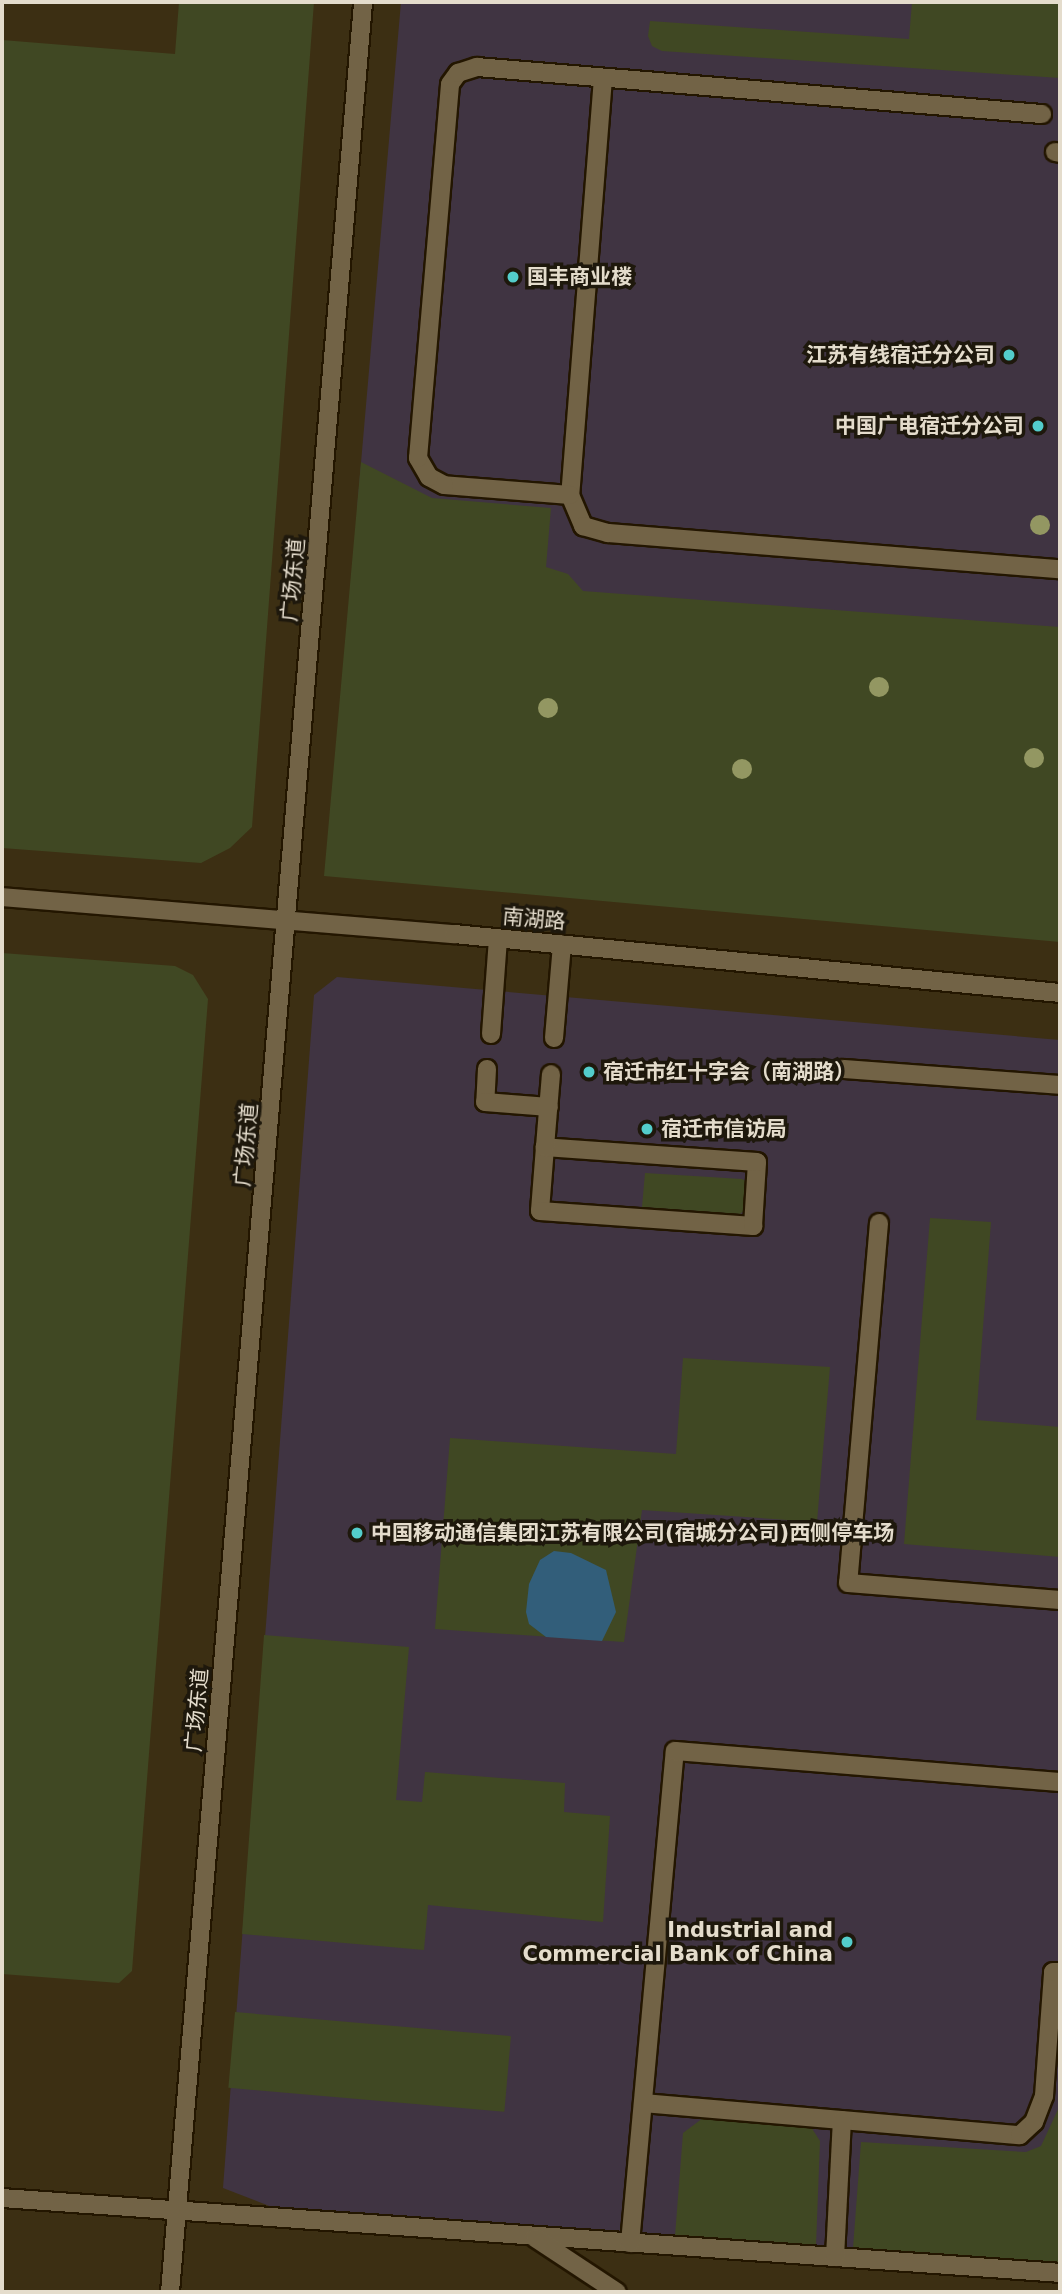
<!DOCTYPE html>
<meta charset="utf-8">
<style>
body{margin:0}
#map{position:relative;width:1062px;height:2294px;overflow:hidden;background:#3c2f13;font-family:"DejaVu Sans","Noto Sans SC",sans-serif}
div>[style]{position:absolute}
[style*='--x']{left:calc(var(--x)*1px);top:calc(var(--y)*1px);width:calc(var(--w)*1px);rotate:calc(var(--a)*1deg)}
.commercial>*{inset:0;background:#403442}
.green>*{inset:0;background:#404823;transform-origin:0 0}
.water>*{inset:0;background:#325e7a}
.roads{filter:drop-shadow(2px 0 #231600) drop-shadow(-2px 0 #231600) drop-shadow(0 2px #231600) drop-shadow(0 -2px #231600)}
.lane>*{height:18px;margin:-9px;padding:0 9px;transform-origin:9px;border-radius:9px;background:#726346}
.secondary>*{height:18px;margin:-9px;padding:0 9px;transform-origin:9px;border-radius:9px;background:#726346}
.trees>*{width:20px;height:20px;margin:-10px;border-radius:50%;background:#939762}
.dots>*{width:19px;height:19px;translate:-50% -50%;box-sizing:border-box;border:4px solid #1e180c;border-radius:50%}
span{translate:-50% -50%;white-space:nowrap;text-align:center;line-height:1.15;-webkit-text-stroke:7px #1e180c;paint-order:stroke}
.poi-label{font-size:21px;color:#e4dccc;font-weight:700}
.left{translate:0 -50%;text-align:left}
.right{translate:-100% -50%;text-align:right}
.street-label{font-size:21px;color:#e4dccc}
.frame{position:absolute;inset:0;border:4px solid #e4dccc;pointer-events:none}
</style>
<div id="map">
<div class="commercial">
<i style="clip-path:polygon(401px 2px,1060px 2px,1060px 942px,357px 509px)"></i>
<i style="clip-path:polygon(337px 977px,1060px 1040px,1060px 2263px,272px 2207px,223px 2188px,314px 995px)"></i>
</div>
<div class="green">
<i style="clip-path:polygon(179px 2px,314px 2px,252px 827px,230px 848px,201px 863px,2px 848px,2px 40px,175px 54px)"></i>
<i style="clip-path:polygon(912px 2px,1060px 2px,1060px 78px,662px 51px,652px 46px,648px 36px,650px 21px,909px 39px)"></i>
<i style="clip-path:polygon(361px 462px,432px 498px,551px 508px,546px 567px,568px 574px,583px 591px,1060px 627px,1060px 942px,324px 876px)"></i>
<i style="clip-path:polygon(2px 953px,175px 966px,193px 975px,208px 999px,132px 1971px,119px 1983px,2px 1974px)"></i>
<i style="clip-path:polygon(645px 1173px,742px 1179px,749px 1183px,746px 1209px,740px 1214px,642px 1207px)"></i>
<i style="clip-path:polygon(930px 1218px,991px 1222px,976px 1420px,1060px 1427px,1060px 1557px,904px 1544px)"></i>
<i style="clip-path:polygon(683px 1358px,830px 1367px,817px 1522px,642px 1510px,624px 1642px,435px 1629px,450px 1438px,676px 1454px)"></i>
<i style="clip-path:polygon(264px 1635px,409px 1647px,396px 1800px,422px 1802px,425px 1772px,565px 1783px,564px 1812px,610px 1816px,603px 1922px,428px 1905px,424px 1950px,242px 1934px)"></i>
<i style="left:235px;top:2012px;width:277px;height:76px;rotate:5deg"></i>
<i style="clip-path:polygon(1060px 2105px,1060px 2263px,853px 2248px,861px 2142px,1026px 2152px,1041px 2146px)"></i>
<i style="clip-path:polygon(707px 2115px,811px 2127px,820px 2141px,816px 2245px,675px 2236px,683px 2133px)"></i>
</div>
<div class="water">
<i style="clip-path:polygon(554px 1551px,571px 1553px,606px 1570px,616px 1612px,602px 1641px,546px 1637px,529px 1624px,526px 1612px,529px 1584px,540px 1560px)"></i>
</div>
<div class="roads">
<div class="lane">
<i style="--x:603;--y:78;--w:418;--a:94.5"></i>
<i style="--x:570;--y:495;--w:34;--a:67"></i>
<i style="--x:583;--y:526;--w:26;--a:16"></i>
<i style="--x:608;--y:533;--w:453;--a:4.6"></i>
<i style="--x:1055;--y:152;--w:5;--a:11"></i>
<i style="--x:570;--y:495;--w:126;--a:-175.5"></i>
<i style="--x:444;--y:485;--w:17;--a:-152"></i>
<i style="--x:429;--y:477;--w:22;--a:-120"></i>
<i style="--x:418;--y:458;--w:375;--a:-85.1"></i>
<i style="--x:450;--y:84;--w:14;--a:-54"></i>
<i style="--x:458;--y:73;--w:20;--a:-18"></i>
<i style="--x:477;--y:67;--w:567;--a:4.76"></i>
<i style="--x:491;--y:1034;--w:96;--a:-85.8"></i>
<i style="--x:554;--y:1038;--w:94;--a:-85.1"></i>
<i style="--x:487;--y:1069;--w:33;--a:93"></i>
<i style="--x:485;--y:1102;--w:64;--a:4.5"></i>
<i style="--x:843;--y:1069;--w:218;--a:4.2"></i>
<i style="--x:545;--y:1147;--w:64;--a:94.5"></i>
<i style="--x:540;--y:1211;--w:214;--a:4"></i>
<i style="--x:753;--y:1226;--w:64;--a:-86.4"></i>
<i style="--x:757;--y:1162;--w:213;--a:-176"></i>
<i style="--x:545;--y:1147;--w:73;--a:-85.3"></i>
<i style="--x:879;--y:1223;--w:361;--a:94.9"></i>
<i style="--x:848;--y:1583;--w:213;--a:4.6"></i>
<i style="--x:643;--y:2103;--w:378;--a:4.9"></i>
<i style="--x:1020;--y:2135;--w:19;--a:-43"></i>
<i style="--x:1034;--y:2122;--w:28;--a:-69"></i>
<i style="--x:1044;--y:2096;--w:124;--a:-85.8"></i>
<i style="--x:1053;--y:1972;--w:7;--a:0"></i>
<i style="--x:2;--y:2198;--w:1061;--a:4.05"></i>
<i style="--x:535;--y:2238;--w:98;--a:33.4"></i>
<i style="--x:630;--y:2243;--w:494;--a:-84.8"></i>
<i style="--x:675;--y:1751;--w:386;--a:4.6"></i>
<i style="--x:835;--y:2257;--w:137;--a:-87.1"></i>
</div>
<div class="secondary">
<i style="--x:2;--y:897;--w:454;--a:4.7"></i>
<i style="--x:454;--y:934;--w:609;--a:5.56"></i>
<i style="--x:170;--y:2292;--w:2298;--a:-85.18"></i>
</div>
</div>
<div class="trees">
<i style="left:1040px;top:525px"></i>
<i style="left:879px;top:687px"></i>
<i style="left:548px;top:708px"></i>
<i style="left:1034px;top:758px"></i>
<i style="left:742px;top:769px"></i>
</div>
<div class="dots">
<i style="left:513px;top:277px;background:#53cdcb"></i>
<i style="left:1009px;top:355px;background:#53cdcb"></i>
<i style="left:1038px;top:426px;background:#53cdcb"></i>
<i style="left:589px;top:1072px;background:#53cdcb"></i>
<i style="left:647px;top:1129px;background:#53cdcb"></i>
<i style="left:357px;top:1533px;background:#53cdcb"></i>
<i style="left:847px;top:1942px;background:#53cdcb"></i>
</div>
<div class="poi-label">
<span class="left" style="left:527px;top:277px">国丰商业楼</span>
<span class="right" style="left:995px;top:355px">江苏有线宿迁分公司</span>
<span class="right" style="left:1024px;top:426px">中国广电宿迁分公司</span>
<span class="left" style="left:603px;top:1072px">宿迁市红十字会（南湖路）</span>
<span class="left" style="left:661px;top:1129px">宿迁市信访局</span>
<span class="left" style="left:371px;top:1533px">中国移动通信集团江苏有限公司(宿城分公司)西侧停车场</span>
<span class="right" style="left:833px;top:1942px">Industrial and<br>Commercial Bank of China</span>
</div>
<div class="street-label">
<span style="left:293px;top:580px;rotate:-85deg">广场东道</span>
<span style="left:534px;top:919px;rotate:5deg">南湖路</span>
<span style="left:246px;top:1145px;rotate:-85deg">广场东道</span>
<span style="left:197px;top:1710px;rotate:-85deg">广场东道</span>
</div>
<div class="frame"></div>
</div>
